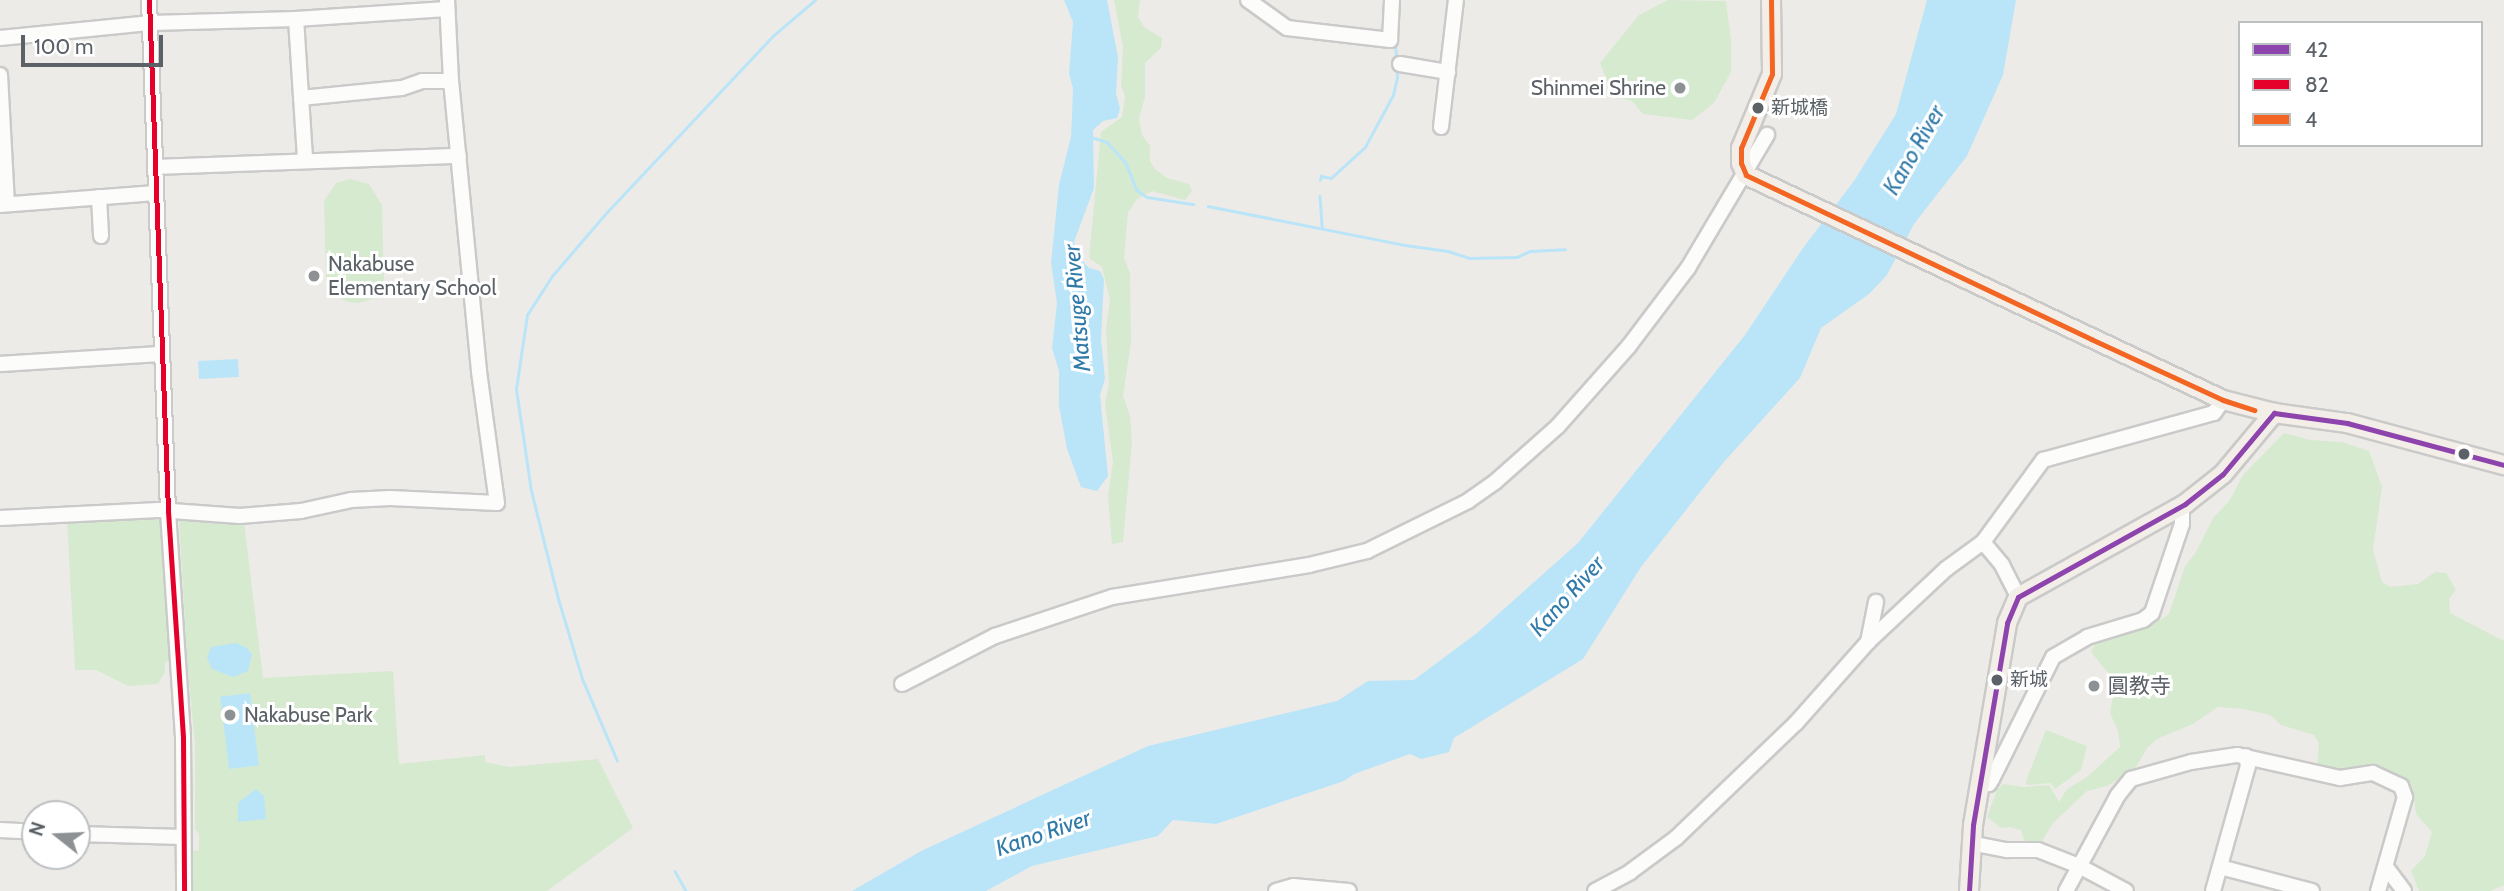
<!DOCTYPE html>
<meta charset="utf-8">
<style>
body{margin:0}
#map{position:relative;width:2504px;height:891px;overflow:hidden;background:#edebe7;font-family:Cabin,"Noto Sans JP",sans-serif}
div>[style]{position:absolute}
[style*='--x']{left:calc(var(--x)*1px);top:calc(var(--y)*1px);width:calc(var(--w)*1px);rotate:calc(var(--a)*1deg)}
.green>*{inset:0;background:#d6ead0}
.water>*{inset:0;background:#bae5f8;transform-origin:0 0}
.stream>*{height:2.5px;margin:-1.25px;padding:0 1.25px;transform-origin:1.25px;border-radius:1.25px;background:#bae5f8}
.roads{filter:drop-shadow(2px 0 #c9cac9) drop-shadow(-2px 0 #c9cac9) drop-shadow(0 2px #c9cac9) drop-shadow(0 -2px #c9cac9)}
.minor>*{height:14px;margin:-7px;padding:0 7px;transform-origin:7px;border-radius:7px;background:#fcfcfb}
.major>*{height:18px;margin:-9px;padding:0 9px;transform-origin:9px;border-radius:9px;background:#f3efe8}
.bus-1>*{height:5px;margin:-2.5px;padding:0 2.5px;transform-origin:2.5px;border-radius:2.5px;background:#8e44ad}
.bus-2>*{height:5px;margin:-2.5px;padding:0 2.5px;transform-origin:2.5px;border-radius:2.5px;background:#e4002b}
.bus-3>*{height:5px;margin:-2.5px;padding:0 2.5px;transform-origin:2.5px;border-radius:2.5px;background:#f26522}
.dots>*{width:19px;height:19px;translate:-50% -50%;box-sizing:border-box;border:4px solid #fff;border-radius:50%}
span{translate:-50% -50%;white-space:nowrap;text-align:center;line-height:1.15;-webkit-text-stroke:6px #fff;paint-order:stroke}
.bus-label{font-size:19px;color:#5b6166}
.left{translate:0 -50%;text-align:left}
.poi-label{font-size:21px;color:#5b6166}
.right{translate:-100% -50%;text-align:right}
.water-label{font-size:23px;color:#317baa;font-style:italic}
.legend{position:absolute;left:2238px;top:21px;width:245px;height:126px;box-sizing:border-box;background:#fff;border:2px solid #bdc0c2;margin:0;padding:9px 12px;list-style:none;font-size:21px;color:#5b6166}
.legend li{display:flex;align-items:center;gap:14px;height:35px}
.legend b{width:35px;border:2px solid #bdc0c2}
.north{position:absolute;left:21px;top:800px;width:70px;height:70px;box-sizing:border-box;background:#fff;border:2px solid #bdc0c2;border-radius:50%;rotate:288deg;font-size:19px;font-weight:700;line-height:28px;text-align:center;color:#5b6166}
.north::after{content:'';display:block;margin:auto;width:24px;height:32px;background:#8e9193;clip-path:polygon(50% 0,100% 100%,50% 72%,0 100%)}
.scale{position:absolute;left:21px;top:35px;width:142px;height:32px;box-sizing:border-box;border:4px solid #5b6166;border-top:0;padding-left:9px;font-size:21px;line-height:24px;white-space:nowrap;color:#5b6166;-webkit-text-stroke:5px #fff;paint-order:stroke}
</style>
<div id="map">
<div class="green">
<i style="clip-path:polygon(1114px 0,1140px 0,1138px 17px,1144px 27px,1162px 38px,1161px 48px,1145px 63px,1145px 97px,1139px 118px,1142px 135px,1150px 146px,1150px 161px,1155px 169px,1167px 178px,1189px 184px,1192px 191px,1185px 200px,1152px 191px,1137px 199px,1128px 213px,1124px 258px,1130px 273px,1131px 342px,1123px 396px,1130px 416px,1132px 442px,1123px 542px,1112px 544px,1108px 495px,1113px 462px,1105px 404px,1109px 383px,1106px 329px,1110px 300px,1102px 267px,1089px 258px,1101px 132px,1122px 117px,1125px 96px,1121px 86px,1123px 47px)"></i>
<i style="clip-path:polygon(1668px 0,1726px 1px,1731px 40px,1731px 72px,1714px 103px,1692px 120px,1643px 114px,1632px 101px,1613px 96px,1600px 63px,1639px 15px)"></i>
<i style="clip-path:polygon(350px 179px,369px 184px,382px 205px,384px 284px,372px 299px,359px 303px,348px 302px,333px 294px,326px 279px,324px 201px,336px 183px)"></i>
<i style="clip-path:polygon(2284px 433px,2310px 440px,2342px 442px,2369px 451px,2382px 487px,2373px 550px,2382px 582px,2390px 587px,2409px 585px,2418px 584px,2435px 572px,2446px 573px,2456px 590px,2449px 599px,2450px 613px,2504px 641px,2504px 885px,2490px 891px,2419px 891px,2411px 871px,2425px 856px,2432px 832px,2416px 814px,2413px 789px,2404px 781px,2374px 767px,2339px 772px,2317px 768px,2319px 743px,2314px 735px,2281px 725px,2270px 715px,2244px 709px,2218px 707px,2193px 724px,2157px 739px,2147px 748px,2135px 769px,2107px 786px,2087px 791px,2053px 823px,2039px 846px,2024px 840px,2021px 830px,2010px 827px,2001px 828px,1987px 817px,1997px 790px,2003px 784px,2023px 787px,2049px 785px,2059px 802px,2067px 789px,2087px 777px,2120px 747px,2118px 731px,2110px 713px,2115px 681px,2091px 652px,2095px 644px,2147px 628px,2169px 614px,2185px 566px,2196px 552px,2213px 518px,2230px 500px,2243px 475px)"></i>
<i style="clip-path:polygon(155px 513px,157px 520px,162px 522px,171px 658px,187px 656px,179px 521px,244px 522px,263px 678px,393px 671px,399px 764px,485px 755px,485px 762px,509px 767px,598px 759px,633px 828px,547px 891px,188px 891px,188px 852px,199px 850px,199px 834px,195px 829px,195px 744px,187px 660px,165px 662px,165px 672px,158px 684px,128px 686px,96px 670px,75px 670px,67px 519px)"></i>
<i style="clip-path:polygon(2046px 730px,2087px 746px,2081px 770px,2055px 789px,2051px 783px,2027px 785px,2026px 781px)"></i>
</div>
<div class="water">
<i style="clip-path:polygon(1064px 0,1107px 0,1118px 57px,1116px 93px,1120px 109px,1117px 118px,1103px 121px,1093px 130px,1094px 188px,1074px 242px,1079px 257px,1089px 268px,1100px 271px,1104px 279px,1101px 339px,1105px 379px,1100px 395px,1108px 476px,1097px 491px,1081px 487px,1067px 449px,1059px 406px,1059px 371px,1052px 348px,1057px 303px,1051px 263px,1059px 185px,1071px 137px,1072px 116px,1073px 88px,1069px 74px,1073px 22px)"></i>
<i style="clip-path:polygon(1927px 0,2016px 0,2003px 75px,1967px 156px,1914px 224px,1887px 275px,1869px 294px,1821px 328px,1800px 378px,1723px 463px,1641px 567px,1583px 659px,1454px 738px,1449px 752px,1421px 759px,1410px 754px,1354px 774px,1344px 781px,1216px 824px,1173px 820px,1158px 836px,1032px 866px,986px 891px,852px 891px,921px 851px,1148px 746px,1337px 701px,1368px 681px,1414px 680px,1477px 633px,1578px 543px,1745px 335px,1803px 248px,1854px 181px,1896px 114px)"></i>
<i style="left:238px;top:359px;width:18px;height:40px;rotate:87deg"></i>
<i style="clip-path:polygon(236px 643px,247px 648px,252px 654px,248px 671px,233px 677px,212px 669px,207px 658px,211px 647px)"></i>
<i style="left:250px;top:693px;width:73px;height:30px;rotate:83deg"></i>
<i style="clip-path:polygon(256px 789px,264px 796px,266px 819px,238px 822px,238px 803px)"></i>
</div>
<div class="stream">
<i style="--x:1091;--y:137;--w:17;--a:17"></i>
<i style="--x:1107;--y:142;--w:28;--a:48"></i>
<i style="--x:1126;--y:163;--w:29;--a:68"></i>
<i style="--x:1137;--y:190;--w:12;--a:35"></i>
<i style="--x:1147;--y:197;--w:47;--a:8.7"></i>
<i style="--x:1320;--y:180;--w:4;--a:-76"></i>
<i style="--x:1321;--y:176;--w:10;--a:11"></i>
<i style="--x:1331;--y:178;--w:46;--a:-42.4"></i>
<i style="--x:1365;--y:147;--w:59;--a:-61.7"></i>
<i style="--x:1393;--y:95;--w:17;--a:-77"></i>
<i style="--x:1397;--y:78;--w:36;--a:-93"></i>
<i style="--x:1320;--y:196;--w:31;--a:86"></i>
<i style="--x:1208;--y:206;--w:201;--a:11.2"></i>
<i style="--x:1405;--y:245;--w:43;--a:7.9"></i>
<i style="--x:1448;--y:251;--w:22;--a:18"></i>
<i style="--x:1469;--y:258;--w:48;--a:-1.2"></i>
<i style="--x:1517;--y:257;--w:14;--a:-25"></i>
<i style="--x:1530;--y:251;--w:35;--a:-3"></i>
<i style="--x:617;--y:761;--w:89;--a:-113.1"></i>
<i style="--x:582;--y:679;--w:84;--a:-106.7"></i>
<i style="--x:558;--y:599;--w:111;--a:-104"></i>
<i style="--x:531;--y:491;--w:103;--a:-98.4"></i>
<i style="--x:516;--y:389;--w:75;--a:-81.5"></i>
<i style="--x:527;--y:315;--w:46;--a:-57.3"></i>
<i style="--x:552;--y:276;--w:84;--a:-49.3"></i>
<i style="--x:607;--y:212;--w:243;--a:-46.7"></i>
<i style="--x:774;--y:35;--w:54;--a:-40.5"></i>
<i style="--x:675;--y:871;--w:23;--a:61"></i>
</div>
<div class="roads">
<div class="minor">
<i style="--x:149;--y:0;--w:511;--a:87.87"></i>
<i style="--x:168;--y:511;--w:227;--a:86.2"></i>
<i style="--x:183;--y:738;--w:153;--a:89.6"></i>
<i style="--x:1248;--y:0;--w:48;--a:35.7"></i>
<i style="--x:1287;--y:28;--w:104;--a:6.6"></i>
<i style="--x:1390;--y:40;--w:40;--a:-87.1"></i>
<i style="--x:296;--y:19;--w:141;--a:86.3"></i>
<i style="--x:0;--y:38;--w:152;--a:-5.7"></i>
<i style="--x:151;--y:23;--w:145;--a:-1.6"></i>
<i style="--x:296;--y:19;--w:151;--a:-3.8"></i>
<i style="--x:1400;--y:64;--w:49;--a:9.5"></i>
<i style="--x:0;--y:75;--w:129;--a:86.9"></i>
<i style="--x:301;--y:98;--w:101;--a:-5.7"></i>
<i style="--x:402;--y:88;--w:21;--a:-19"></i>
<i style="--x:422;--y:81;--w:29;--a:0"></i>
<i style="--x:1441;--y:127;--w:128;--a:-83.3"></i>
<i style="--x:155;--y:167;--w:304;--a:-2.1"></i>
<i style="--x:99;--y:197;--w:39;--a:87"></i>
<i style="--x:0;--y:205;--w:156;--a:-4.4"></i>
<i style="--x:0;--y:364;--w:161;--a:-3.6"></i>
<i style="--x:0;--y:518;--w:158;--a:-2.9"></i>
<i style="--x:158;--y:510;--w:82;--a:4.2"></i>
<i style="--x:240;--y:516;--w:61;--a:-4.7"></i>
<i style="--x:301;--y:511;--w:51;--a:-12.4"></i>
<i style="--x:351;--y:500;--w:39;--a:-3"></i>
<i style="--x:390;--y:498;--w:107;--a:2.7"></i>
<i style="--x:497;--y:503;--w:133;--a:-97.8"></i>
<i style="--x:479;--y:371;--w:291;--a:-95.5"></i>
<i style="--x:451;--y:81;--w:81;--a:-92.8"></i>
<i style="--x:1983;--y:542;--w:30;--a:50"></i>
<i style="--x:2002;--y:565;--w:36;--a:63"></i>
<i style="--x:1868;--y:642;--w:41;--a:-78.7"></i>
<i style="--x:902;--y:684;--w:105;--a:-27.3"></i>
<i style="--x:995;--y:636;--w:123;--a:-18.4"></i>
<i style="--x:1112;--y:597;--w:200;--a:-9.2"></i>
<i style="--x:1309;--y:565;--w:60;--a:-13.6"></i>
<i style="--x:1367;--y:551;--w:113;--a:-26.3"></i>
<i style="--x:1468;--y:501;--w:33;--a:-35"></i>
<i style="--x:1495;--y:482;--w:84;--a:-41.6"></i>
<i style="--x:1558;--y:426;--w:107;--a:-48.4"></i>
<i style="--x:1629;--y:346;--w:98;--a:-52.9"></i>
<i style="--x:1688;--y:268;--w:155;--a:-59.3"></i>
<i style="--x:1982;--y:785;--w:7;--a:-8"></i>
<i style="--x:1989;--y:784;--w:6;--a:-59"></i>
<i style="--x:1992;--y:779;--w:136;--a:-63.4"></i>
<i style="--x:2053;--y:657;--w:39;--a:-30"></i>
<i style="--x:2087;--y:637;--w:59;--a:-16.9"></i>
<i style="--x:2143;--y:620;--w:11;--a:-38"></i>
<i style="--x:2152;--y:613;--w:94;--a:-71.4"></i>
<i style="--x:2182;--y:524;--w:18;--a:-90"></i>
<i style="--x:0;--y:830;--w:35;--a:3"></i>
<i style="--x:77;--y:834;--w:106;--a:1.6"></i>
<i style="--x:1970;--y:843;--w:38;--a:11"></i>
<i style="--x:2007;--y:850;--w:31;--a:0"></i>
<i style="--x:2038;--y:850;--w:44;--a:21.3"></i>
<i style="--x:2079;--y:866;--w:53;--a:28"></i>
<i style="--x:2220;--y:867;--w:95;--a:14.6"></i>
<i style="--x:2386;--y:867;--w:30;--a:53"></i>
<i style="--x:1276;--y:891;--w:18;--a:-16"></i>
<i style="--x:1293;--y:886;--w:56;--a:5.1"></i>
<i style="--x:1595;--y:891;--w:40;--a:-28"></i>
<i style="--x:1630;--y:872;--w:57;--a:-36.5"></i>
<i style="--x:1676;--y:838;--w:166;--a:-43.8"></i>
<i style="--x:1796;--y:723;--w:108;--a:-48.4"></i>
<i style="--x:1868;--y:642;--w:107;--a:-43.1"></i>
<i style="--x:1946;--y:569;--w:46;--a:-36.1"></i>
<i style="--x:1983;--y:542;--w:102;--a:-53.8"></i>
<i style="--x:2043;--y:460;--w:177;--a:-15.4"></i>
<i style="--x:2214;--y:413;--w:16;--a:-55"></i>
<i style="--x:2066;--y:891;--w:109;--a:-61.6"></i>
<i style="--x:2118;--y:795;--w:21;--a:-51"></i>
<i style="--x:2131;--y:779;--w:62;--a:-15.8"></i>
<i style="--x:2191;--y:762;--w:47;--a:-8.7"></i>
<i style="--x:2237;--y:755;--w:106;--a:12.6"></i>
<i style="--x:2340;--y:778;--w:33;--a:-9"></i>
<i style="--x:2373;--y:773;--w:31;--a:25"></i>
<i style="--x:2401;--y:786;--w:12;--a:70"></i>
<i style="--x:2405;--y:797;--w:98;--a:106"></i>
<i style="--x:2213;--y:891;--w:130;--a:-74.4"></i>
<i style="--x:2248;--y:766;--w:10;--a:-101"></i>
</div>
<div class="major">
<i style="--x:1771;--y:0;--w:74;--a:89.2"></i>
<i style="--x:1772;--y:74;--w:80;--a:112.7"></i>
<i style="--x:1741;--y:148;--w:15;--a:90"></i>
<i style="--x:1741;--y:163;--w:13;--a:67"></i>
<i style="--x:1746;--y:175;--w:527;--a:25.25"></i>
<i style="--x:2223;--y:400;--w:53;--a:14.3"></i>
<i style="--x:1969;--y:891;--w:66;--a:-86.5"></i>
<i style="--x:1973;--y:825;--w:205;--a:-80.4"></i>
<i style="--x:2007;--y:623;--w:28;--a:-67"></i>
<i style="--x:2018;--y:597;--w:191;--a:-29.1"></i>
<i style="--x:2185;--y:504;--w:48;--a:-38.3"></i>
<i style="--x:2223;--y:474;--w:80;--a:-50.1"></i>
<i style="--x:2274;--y:413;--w:74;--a:7.8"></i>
<i style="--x:2347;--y:423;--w:163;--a:15"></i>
</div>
</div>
<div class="bus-1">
<i style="--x:1969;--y:891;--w:66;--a:-86.5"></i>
<i style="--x:1973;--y:825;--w:205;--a:-80.4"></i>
<i style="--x:2007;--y:623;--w:28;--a:-67"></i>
<i style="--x:2018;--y:597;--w:191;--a:-29.1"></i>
<i style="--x:2185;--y:504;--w:48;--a:-38.3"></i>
<i style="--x:2223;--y:474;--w:80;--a:-50.1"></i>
<i style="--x:2274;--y:413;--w:74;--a:7.8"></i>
<i style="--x:2347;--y:423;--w:163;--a:15"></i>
</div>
<div class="bus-2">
<i style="--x:149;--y:0;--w:511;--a:87.87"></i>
<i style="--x:168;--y:511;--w:227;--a:86.2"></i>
<i style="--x:183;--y:738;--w:153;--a:89.6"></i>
</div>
<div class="bus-3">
<i style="--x:1771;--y:0;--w:74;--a:89.2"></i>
<i style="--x:1772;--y:74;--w:80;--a:112.7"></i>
<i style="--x:1741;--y:148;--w:15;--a:90"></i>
<i style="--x:1741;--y:163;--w:13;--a:67"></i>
<i style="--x:1746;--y:175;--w:382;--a:25.4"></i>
<i style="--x:2091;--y:339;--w:145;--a:24.8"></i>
<i style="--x:2223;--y:400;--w:33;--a:18"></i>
</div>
<div class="dots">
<i style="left:1680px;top:88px;background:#8e9193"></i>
<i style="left:1758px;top:108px;background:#5b6166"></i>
<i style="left:314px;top:276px;background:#8e9193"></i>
<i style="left:2464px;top:454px;background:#5b6166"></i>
<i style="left:1997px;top:680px;background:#5b6166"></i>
<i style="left:2094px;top:686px;background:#8e9193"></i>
<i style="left:230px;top:715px;background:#8e9193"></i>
</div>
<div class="bus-label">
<span class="left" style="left:1771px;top:108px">新城橋</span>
<span class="left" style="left:2010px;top:680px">新城</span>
</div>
<div class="poi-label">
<span class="right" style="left:1666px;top:88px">Shinmei Shrine</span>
<span class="left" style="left:328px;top:276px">Nakabuse<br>Elementary School</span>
<span class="left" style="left:2108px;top:686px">圓教寺</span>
<span class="left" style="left:244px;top:715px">Nakabuse Park</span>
</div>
<div class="water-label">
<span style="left:1914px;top:150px;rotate:-60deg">Kano River</span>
<span style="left:1077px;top:308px;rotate:-95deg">Matsuge River</span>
<span style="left:1567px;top:596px;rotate:-48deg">Kano River</span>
<span style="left:1043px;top:833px;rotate:-19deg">Kano River</span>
</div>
<ul class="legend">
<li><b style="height:9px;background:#8e44ad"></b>42</li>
<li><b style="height:9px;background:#e4002b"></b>82</li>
<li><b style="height:9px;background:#f26522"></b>4</li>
</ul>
<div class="north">N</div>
<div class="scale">100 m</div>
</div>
